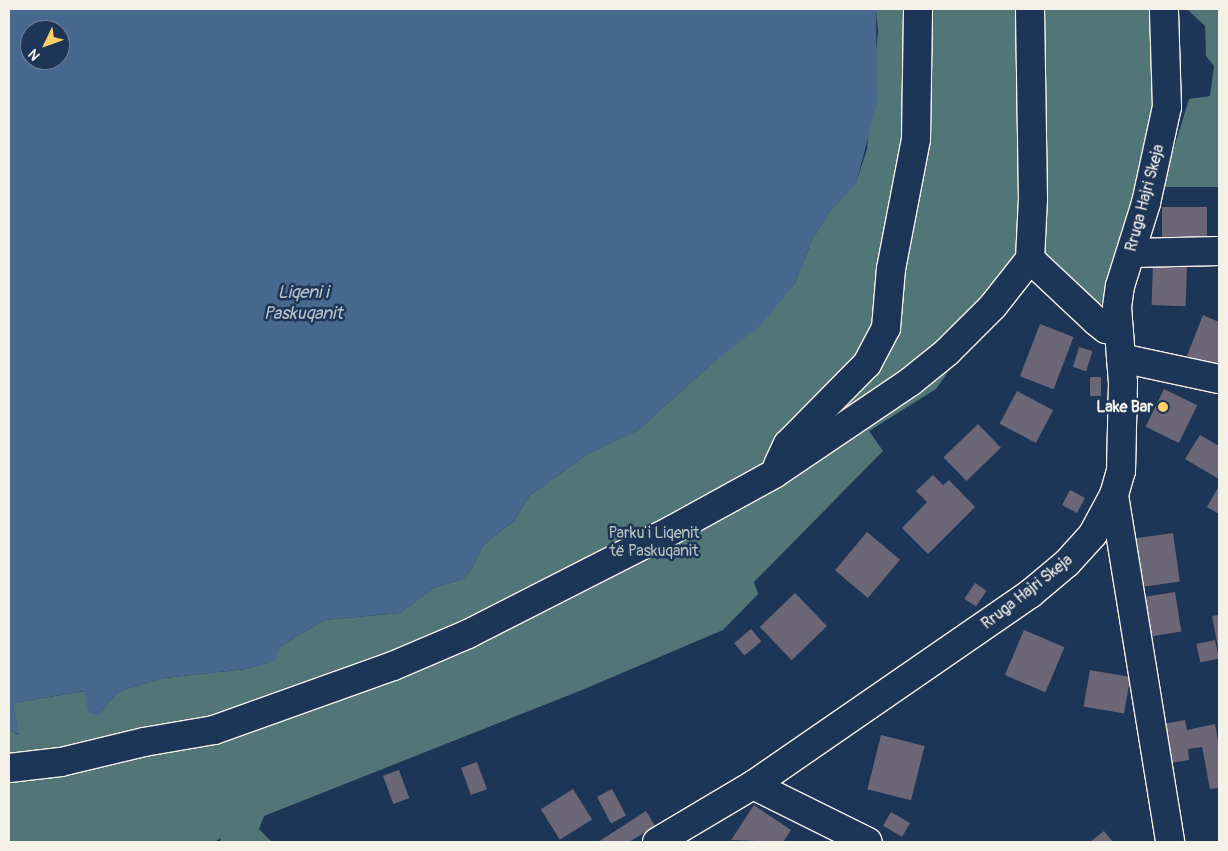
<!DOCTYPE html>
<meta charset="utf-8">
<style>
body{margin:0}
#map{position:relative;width:1228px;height:851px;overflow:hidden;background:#1d3557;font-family:Pangolin,sans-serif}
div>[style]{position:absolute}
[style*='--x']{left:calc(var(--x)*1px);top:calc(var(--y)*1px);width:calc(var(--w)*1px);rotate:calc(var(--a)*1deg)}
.green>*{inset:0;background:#527678}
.water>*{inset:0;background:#48698e}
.building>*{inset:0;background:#6b6776;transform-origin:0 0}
.roads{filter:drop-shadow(1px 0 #f4f1e8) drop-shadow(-1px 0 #f4f1e8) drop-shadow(0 1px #f4f1e8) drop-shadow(0 -1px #f4f1e8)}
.minor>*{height:28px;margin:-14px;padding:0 14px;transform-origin:14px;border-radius:14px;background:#1d3557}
.dots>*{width:14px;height:14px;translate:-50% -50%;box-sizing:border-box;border:2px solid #1d3557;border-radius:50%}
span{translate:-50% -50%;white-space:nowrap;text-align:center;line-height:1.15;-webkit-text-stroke:5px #1d3557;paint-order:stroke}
.street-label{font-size:16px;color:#f4f1e8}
.poi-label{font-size:16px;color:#f4f1e8;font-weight:700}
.right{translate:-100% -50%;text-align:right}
.park-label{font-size:16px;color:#b3c0bb}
.water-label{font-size:18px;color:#b8c1c8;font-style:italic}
.frame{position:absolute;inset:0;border:10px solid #f4f1e8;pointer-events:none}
.north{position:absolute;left:20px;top:20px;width:50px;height:50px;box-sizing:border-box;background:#1d3557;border:1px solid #738091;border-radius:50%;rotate:228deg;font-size:14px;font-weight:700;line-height:20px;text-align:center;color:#f4f1e8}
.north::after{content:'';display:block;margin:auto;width:18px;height:22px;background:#ffd166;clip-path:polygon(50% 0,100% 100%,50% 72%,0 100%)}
</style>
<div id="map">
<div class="green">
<i style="clip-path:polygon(876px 9px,1152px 9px,1155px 115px,1124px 238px,1100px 307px,1036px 280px,1019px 286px,977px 331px,936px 389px,869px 431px,883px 451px,754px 582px,758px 594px,723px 630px,582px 690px,264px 816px,259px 829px,272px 842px,220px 842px,221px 838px,214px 842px,9px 842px,9px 729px,18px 735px,13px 703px,85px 691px,89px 712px,98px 715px,117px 693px,129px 688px,164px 678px,246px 669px,274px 661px,279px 647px,324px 620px,400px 613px,433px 588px,463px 579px,472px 568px,483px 545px,514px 521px,530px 495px,588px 454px,638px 430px,716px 360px,794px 285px,812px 240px,830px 211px,856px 183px,867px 149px,878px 31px)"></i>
<i style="clip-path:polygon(1187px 9px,1219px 9px,1219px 187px,1162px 187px,1189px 99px,1210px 96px,1214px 66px,1206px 56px,1205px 26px)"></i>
</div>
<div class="water">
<i style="clip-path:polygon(evenodd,9px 9px,876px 9px,877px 103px,856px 184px,830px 211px,812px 240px,794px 285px,760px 326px,716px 360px,638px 430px,588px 454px,530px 495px,514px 521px,483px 545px,472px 568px,463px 579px,433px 588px,400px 613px,324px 620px,279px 647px,275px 661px,246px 669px,164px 678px,129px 688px,117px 693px,98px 715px,89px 712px,84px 691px,13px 703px,19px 735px,9px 729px,9px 9px,30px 30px,60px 30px,60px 60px,30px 60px,30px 30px)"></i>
</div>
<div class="building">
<i style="left:1162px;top:207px;width:45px;height:36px"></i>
<i style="left:1153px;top:264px;width:34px;height:41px;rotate:2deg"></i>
<i style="clip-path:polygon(1203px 315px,1219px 322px,1219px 369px,1187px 356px)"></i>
<i style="left:1040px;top:324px;width:36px;height:56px;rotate:21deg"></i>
<i style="left:1079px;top:347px;width:14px;height:21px;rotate:17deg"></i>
<i style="left:1090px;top:377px;width:11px;height:19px"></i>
<i style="left:1164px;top:389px;width:37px;height:42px;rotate:26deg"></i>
<i style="left:1017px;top:391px;width:41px;height:37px;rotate:28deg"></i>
<i style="left:978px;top:424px;width:33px;height:48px;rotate:46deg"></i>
<i style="clip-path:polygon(1200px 435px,1219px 446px,1219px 479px,1185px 459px)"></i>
<i style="clip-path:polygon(933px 475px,943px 485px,949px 480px,975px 507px,928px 554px,902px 528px,927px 502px,916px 491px)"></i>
<i style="clip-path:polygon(1219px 486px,1219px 514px,1207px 507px)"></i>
<i style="left:1070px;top:490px;width:17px;height:17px;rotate:28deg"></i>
<i style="left:867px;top:532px;width:43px;height:50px;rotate:40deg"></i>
<i style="left:1173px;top:533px;width:49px;height:39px;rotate:82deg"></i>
<i style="left:975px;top:583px;width:14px;height:19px;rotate:34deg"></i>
<i style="left:1175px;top:592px;width:40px;height:33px;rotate:81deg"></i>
<i style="left:795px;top:593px;width:46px;height:49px;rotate:46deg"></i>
<i style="clip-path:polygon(1219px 615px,1219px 648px,1218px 648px,1212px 616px)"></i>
<i style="left:751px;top:629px;width:16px;height:22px;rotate:50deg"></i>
<i style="left:1024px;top:630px;width:44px;height:49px;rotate:23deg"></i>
<i style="left:1215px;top:640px;width:19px;height:19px;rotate:78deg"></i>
<i style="left:1090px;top:670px;width:41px;height:37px;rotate:10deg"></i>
<i style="clip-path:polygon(1185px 720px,1187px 730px,1215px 724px,1219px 746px,1219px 788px,1210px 789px,1202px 747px,1188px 749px,1189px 760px,1164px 764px,1157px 725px)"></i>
<i style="left:881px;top:735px;width:45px;height:56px;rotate:14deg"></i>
<i style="left:477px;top:762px;width:29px;height:17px;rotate:70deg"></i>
<i style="left:399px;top:770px;width:30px;height:17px;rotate:70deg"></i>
<i style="left:573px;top:789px;width:36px;height:38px;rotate:58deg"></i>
<i style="left:612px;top:789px;width:30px;height:17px;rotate:62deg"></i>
<i style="clip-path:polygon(754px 805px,791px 830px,783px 842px,731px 840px)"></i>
<i style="clip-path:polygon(646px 811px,655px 826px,629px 842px,598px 842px)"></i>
<i style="left:891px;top:812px;width:22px;height:16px;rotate:30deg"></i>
<i style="clip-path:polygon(1104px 831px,1113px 842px,1090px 842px)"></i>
</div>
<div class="roads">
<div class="minor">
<i style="--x:1030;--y:9;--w:189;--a:89.1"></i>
<i style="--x:1033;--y:198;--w:61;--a:92.8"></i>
<i style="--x:1030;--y:259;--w:91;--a:43.2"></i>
<i style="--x:1096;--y:321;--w:13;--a:39"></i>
<i style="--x:1106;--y:329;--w:13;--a:9"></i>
<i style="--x:1131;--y:253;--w:88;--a:-1.3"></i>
<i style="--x:1121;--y:358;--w:100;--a:12.1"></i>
<i style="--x:778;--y:465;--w:23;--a:-65"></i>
<i style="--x:788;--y:444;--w:112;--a:-45.4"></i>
<i style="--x:867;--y:364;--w:41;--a:-62.2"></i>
<i style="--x:886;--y:328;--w:59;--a:-85.2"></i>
<i style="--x:891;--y:269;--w:132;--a:-79.1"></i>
<i style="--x:916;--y:139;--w:130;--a:-89.1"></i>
<i style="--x:1114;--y:495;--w:351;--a:80.8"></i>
<i style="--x:9;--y:768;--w:52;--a:-6.6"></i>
<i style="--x:61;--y:762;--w:85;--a:-13.5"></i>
<i style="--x:144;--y:742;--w:71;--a:-9.7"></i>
<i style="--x:214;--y:730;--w:190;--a:-19.7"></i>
<i style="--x:393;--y:666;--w:82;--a:-23.1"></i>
<i style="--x:468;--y:634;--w:229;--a:-27"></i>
<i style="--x:672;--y:530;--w:116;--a:-28.8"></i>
<i style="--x:774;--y:474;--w:164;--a:-34.1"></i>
<i style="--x:910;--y:382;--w:48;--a:-39"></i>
<i style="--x:947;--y:352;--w:65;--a:-45"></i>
<i style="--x:993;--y:306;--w:60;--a:-51.8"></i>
<i style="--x:753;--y:785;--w:128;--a:26.4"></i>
<i style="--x:657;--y:842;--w:112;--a:-30.7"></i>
<i style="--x:753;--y:785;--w:336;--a:-34.6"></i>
<i style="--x:1030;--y:594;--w:48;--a:-40"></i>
<i style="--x:1067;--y:563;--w:39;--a:-48"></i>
<i style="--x:1093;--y:534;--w:44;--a:-61.7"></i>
<i style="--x:1114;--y:495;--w:25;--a:-74"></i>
<i style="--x:1121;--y:471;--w:88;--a:-88.7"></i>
<i style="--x:1123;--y:383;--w:76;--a:-94.5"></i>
<i style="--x:1117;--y:307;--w:21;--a:-82"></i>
<i style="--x:1120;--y:286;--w:87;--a:-72.6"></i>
<i style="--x:1146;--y:203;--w:98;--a:-77.7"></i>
<i style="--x:1167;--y:107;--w:98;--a:-91.8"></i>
</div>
</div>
<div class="dots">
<i style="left:1163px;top:407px;background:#ffd166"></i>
</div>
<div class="street-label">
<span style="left:1145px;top:198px;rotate:-75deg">Rruga Hajri Skeja</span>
<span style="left:1027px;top:592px;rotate:-38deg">Rruga Hajri Skeja</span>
</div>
<div class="poi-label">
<span class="right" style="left:1153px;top:407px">Lake Bar</span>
</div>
<div class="park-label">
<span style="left:654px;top:542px">Parku i Liqenit<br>të Paskuqanit</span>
</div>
<div class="water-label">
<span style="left:303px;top:304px">Liqeni i<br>Paskuqanit</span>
</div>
<div class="frame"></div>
<div class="north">N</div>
</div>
